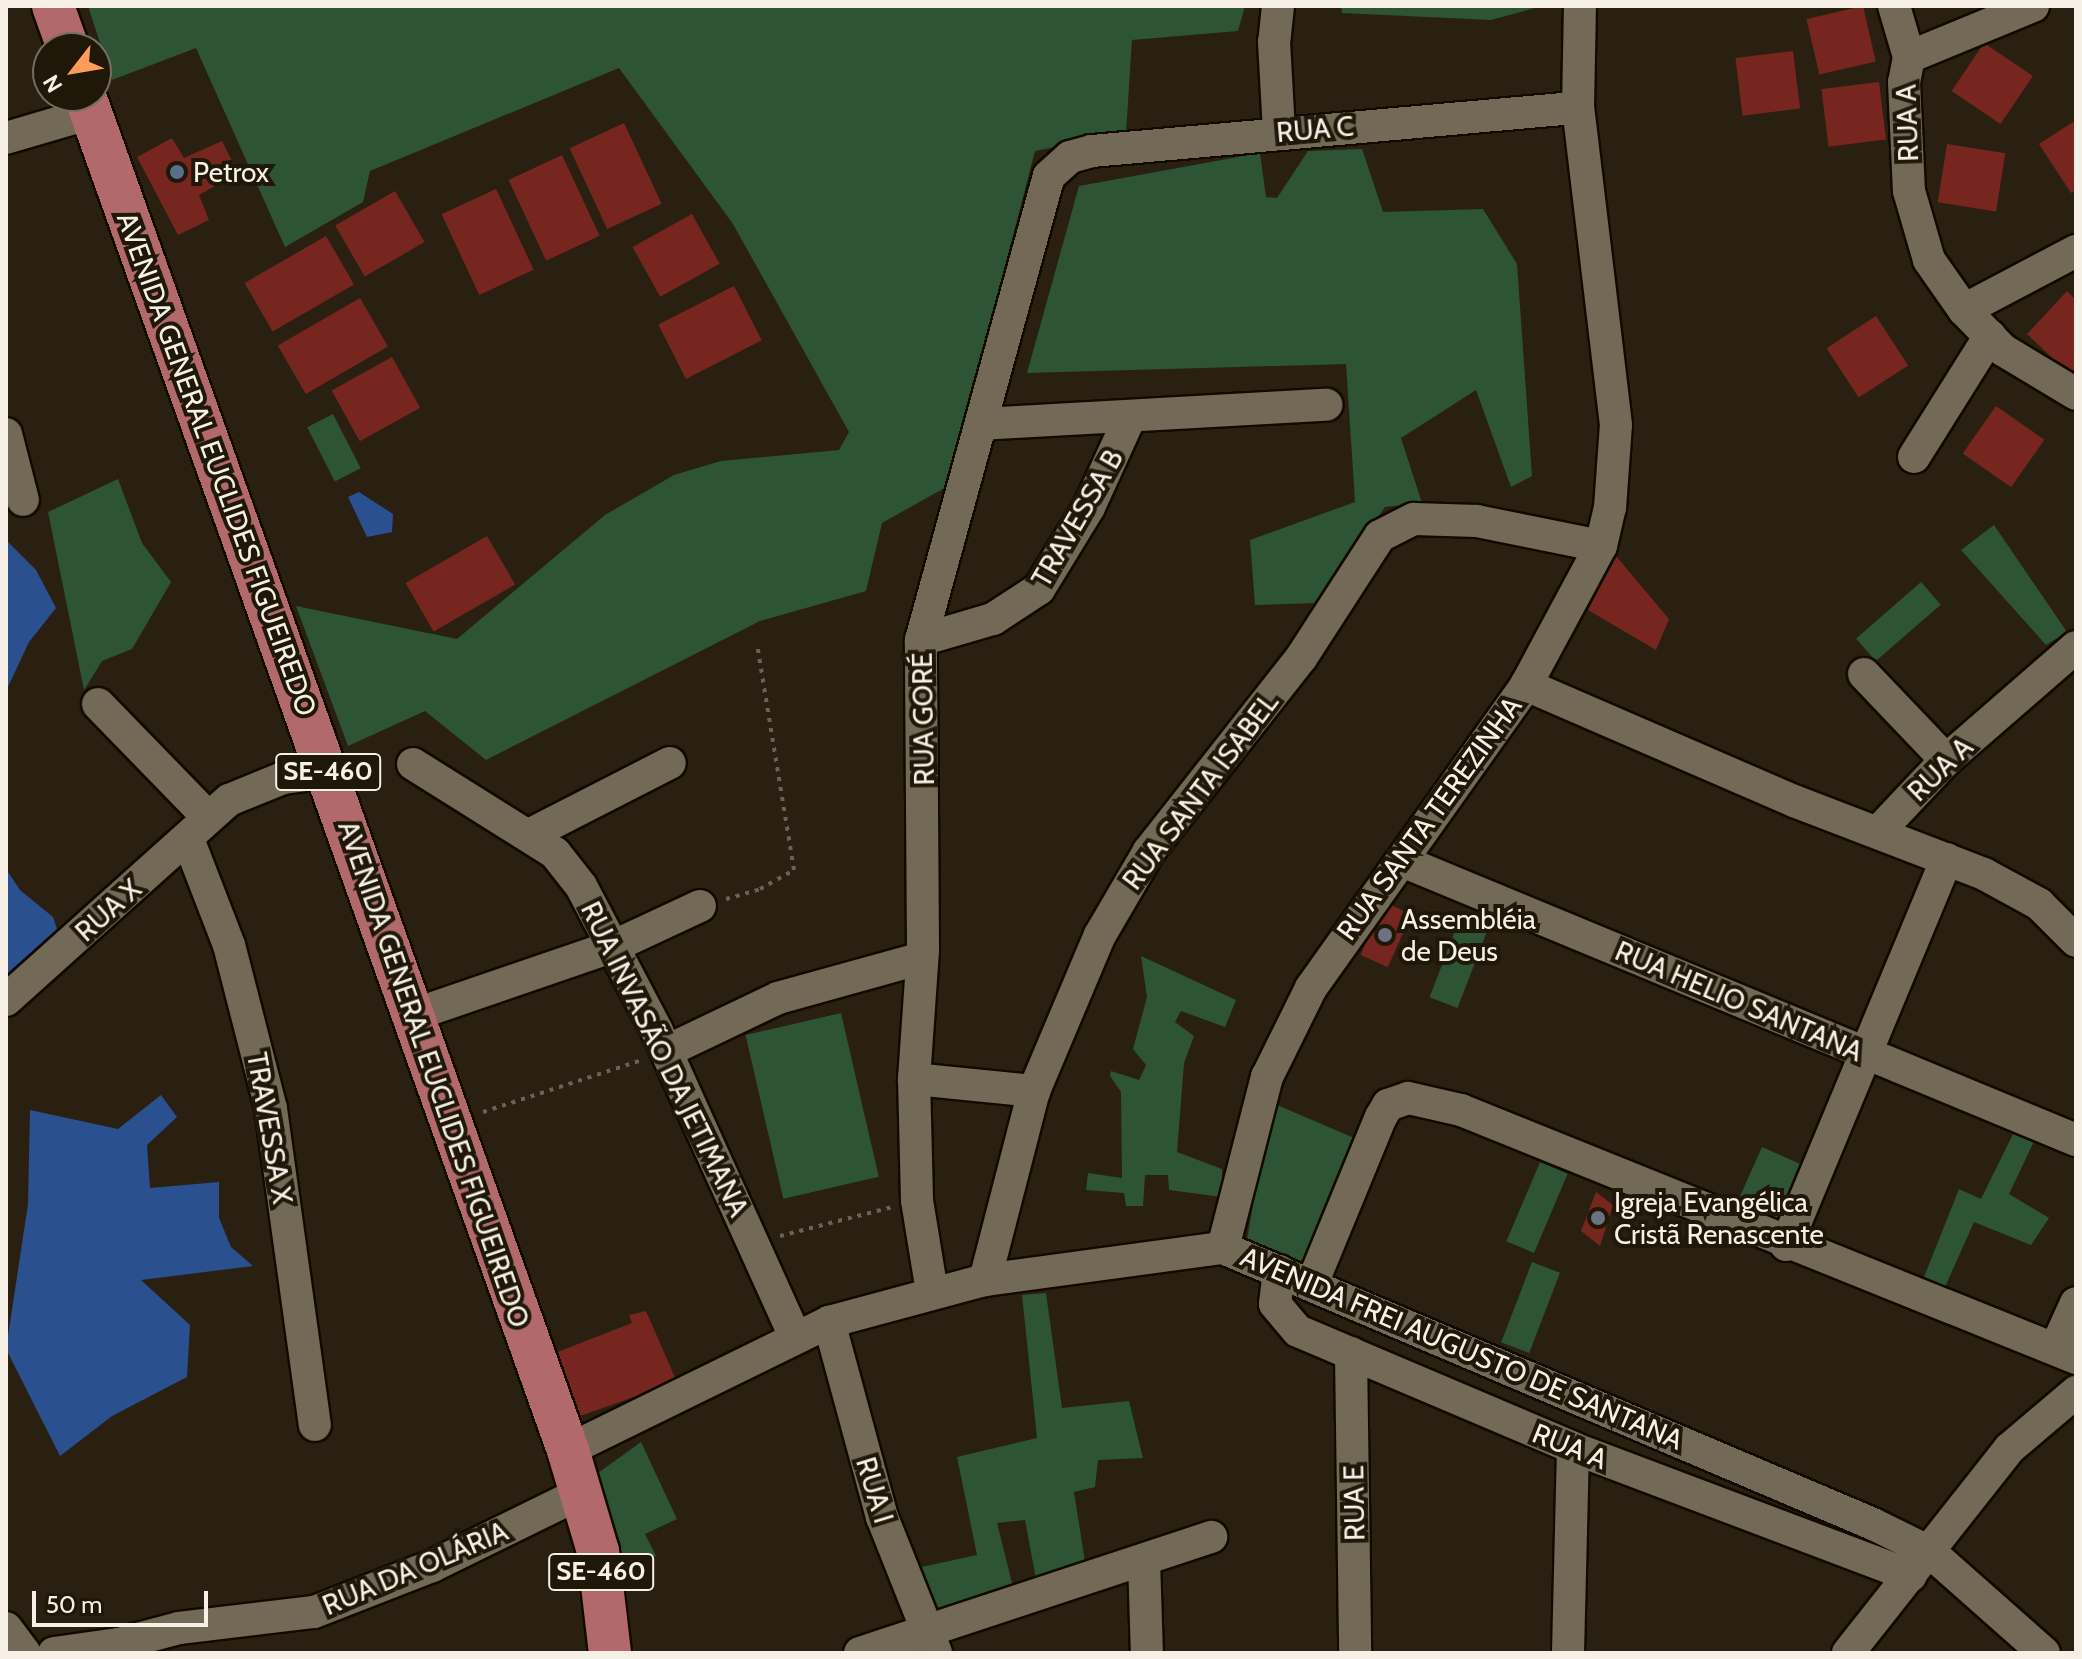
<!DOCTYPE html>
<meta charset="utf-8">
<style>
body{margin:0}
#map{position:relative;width:2082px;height:1659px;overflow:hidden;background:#292011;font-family:Cabin,sans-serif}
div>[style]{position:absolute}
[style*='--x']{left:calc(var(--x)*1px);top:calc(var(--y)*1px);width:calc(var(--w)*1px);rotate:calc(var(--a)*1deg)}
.green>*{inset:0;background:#2c5435;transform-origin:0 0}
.water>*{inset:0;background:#2a5090}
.building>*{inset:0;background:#76261e;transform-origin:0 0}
.path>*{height:4px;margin-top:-2px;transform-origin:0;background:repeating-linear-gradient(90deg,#6a6255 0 4px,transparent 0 10px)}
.roads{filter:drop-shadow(2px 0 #110a00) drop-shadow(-2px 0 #110a00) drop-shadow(0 2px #110a00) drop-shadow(0 -2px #110a00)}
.minor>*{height:32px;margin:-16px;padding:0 16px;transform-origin:16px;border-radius:16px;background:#736957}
.major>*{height:42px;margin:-21px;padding:0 21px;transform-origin:21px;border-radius:21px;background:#b1696c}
.dots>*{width:22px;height:22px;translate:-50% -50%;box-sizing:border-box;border:4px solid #1f1708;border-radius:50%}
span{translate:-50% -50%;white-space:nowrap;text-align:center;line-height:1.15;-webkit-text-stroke:8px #1f1708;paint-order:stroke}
.shield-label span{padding:2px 6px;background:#1f1708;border:2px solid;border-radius:6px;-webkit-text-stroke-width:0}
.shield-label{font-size:26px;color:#f6f0e6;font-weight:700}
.street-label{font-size:28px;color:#f6f0e6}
.poi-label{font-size:28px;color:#f6f0e6}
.left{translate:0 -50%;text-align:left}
.frame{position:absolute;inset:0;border:8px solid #f6f0e6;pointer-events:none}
.north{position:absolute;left:32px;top:32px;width:80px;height:80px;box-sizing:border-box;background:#1f1708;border:2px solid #756e61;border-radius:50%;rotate:239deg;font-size:22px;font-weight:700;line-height:32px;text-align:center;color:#f6f0e6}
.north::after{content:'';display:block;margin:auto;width:28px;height:36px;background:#ff9b5b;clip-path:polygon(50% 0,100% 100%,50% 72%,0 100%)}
.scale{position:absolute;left:32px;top:1591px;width:176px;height:36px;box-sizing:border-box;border:4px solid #f6f0e6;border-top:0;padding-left:10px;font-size:24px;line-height:28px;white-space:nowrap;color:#f6f0e6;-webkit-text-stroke:6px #1f1708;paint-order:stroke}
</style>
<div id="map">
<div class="green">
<i style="clip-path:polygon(88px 6px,1245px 6px,1238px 31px,1132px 40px,1126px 133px,1035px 151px,948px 486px,882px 523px,866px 591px,760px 621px,486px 760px,425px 711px,348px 746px,296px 606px,457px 639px,605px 515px,674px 475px,721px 461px,839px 450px,849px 432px,733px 224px,619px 68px,370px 171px,363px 202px,285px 247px,196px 48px,112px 80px)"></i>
<i style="clip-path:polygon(1341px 6px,1542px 6px,1491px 20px,1342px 13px)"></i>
<i style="clip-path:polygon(1362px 149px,1383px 212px,1483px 209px,1517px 264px,1532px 476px,1511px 487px,1476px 390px,1401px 438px,1422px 503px,1385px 507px,1318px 603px,1255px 605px,1250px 540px,1355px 502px,1346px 364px,1027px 373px,1079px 186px,1260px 153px,1266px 197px,1277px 198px,1308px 151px)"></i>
<i style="left:333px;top:414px;width:61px;height:29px;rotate:63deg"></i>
<i style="clip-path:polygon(118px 479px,142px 543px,171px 582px,132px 649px,102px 661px,84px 690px,48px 512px)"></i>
<i style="clip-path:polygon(1994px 525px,2067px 632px,2046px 645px,1961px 550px)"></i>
<i style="left:1921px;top:582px;width:30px;height:86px;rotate:49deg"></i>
<i style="left:1460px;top:918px;width:30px;height:85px;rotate:21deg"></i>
<i style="clip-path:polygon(1141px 956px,1236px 1000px,1225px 1027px,1181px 1011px,1175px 1022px,1194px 1036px,1184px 1063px,1177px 1152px,1222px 1169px,1222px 1197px,1169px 1190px,1168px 1175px,1145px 1175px,1143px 1206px,1126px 1206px,1124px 1193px,1086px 1190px,1088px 1173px,1122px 1178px,1121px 1092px,1110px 1076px,1111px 1071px,1139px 1080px,1146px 1065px,1133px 1049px,1147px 997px)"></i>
<i style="left:841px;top:1013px;width:168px;height:98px;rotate:77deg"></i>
<i style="clip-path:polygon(1270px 1102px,1359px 1140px,1305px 1269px,1247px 1240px)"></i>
<i style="clip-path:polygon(2016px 1128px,2037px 1135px,2009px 1194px,2049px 1218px,2031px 1245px,1974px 1222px,1945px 1287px,1924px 1277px,1959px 1189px,1981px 1199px)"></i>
<i style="left:1762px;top:1147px;width:43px;height:68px;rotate:24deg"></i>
<i style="left:1540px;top:1162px;width:30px;height:86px;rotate:23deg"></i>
<i style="left:1532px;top:1262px;width:30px;height:86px;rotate:21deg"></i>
<i style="clip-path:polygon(1046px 1293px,1062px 1408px,1129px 1401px,1143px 1458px,1098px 1460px,1095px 1487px,1074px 1492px,1085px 1562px,1036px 1579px,1025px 1520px,997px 1523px,1013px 1587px,937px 1613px,917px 1568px,977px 1555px,957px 1457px,1037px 1438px,1022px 1295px)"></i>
<i style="clip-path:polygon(641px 1442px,677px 1519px,645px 1534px,656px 1556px,620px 1567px,598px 1473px)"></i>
</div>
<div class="water">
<i style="clip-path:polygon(359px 492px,393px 514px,392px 532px,367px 537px,348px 497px)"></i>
<i style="clip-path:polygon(6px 540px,36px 570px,56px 608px,29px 642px,6px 691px)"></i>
<i style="clip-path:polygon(6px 869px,20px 890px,53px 917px,60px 938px,6px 985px)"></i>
<i style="clip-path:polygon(161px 1095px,177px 1117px,147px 1145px,150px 1188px,219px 1182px,219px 1218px,231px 1247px,253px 1266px,141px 1280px,190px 1325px,187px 1377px,112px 1416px,60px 1456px,6px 1349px,28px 1204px,30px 1110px,118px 1129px)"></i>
</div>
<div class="building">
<i style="left:1863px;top:6px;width:57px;height:58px;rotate:77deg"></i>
<i style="left:1984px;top:43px;width:59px;height:58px;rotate:34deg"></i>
<i style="left:1793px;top:51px;width:58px;height:58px;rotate:83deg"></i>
<i style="left:1879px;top:82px;width:58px;height:58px;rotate:83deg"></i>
<i style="clip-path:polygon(2076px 120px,2076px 190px,2071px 193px,2039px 144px)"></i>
<i style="left:624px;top:123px;width:89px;height:60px;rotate:65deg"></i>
<i style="clip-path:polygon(172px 138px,184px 158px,222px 141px,238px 173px,199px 195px,209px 220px,178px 235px,137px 157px)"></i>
<i style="left:1947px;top:144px;width:59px;height:59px;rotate:9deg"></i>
<i style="left:562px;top:155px;width:89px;height:59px;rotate:65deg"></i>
<i style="left:496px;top:189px;width:89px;height:60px;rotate:65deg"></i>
<i style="left:395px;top:191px;width:59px;height:69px;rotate:60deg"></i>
<i style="left:692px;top:214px;width:57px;height:68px;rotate:61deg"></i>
<i style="left:326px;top:236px;width:56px;height:94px;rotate:60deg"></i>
<i style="left:734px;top:286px;width:61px;height:85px;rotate:63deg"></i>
<i style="clip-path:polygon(2067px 291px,2076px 300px,2076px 367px,2069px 374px,2027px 334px)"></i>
<i style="left:360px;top:298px;width:56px;height:95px;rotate:60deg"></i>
<i style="left:1876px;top:316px;width:59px;height:59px;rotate:57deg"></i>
<i style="left:392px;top:357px;width:58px;height:69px;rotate:61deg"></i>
<i style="left:1996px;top:406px;width:59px;height:58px;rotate:35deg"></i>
<i style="left:487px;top:536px;width:56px;height:94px;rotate:60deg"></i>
<i style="clip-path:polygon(1616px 556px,1669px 619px,1656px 650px,1588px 610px)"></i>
<i style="left:1384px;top:902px;width:30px;height:58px;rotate:24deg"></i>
<i style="clip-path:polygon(1596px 1192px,1613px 1205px,1600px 1246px,1581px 1231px)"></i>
<i style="clip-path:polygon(646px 1311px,677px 1382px,580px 1416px,555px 1353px,632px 1323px,629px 1315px)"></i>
</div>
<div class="path">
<i style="--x:726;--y:899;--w:35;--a:-16"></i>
<i style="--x:760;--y:889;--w:39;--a:-29"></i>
<i style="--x:794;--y:870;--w:224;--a:-99.3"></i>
<i style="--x:483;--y:1112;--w:167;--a:-18.1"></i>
<i style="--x:780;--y:1236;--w:116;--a:-14.5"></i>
</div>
<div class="roads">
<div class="minor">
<i style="--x:1278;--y:6;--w:36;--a:96"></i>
<i style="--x:1274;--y:42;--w:89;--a:86.8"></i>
<i style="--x:1894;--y:6;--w:53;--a:73.6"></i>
<i style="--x:2033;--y:6;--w:134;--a:157.6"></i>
<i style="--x:1909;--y:57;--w:25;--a:101"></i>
<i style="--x:1904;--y:82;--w:109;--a:87.4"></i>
<i style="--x:1909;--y:191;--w:72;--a:73.8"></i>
<i style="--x:1929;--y:260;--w:61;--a:55"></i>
<i style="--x:1964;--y:310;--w:56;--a:45.7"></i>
<i style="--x:2003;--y:350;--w:85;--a:31.1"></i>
<i style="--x:6;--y:138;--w:89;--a:-16.4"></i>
<i style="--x:1964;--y:310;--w:127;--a:-27.8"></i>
<i style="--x:981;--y:424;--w:346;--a:-3.2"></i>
<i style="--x:6;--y:434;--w:68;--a:75.6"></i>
<i style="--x:1914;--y:457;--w:143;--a:-57.9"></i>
<i style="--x:921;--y:640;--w:75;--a:-16.3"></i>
<i style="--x:993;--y:619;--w:55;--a:-33.1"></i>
<i style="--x:1039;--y:589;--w:96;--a:-58.6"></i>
<i style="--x:1089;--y:507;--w:99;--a:-65.5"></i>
<i style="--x:1864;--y:674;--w:119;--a:46.4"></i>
<i style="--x:1526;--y:685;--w:292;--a:23.4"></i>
<i style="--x:1794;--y:801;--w:204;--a:21"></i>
<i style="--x:1984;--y:874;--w:63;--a:28.6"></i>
<i style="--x:2039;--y:904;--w:52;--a:45"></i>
<i style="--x:98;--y:704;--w:158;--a:45.8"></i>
<i style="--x:413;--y:764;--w:168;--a:32.1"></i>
<i style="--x:555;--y:853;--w:42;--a:51.8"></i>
<i style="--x:581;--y:886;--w:164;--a:62.3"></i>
<i style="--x:657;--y:1031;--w:335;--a:65.7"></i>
<i style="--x:1879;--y:831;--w:98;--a:-46.7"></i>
<i style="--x:1946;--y:760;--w:172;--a:-41"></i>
<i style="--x:529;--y:835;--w:158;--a:-27.1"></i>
<i style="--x:188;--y:839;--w:114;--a:68.9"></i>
<i style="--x:229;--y:945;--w:169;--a:75.6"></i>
<i style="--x:271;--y:1109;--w:319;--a:82.1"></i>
<i style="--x:1402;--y:861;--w:729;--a:22.49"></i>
<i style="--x:6;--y:1000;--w:300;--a:-41.9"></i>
<i style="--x:229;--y:800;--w:58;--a:-22.2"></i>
<i style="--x:283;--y:778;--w:45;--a:-7.6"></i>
<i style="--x:413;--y:1015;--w:210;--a:-18.9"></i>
<i style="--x:612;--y:947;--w:97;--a:-25"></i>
<i style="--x:667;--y:1051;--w:123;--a:-25.5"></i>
<i style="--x:778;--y:998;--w:149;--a:-15.5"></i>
<i style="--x:914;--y:1079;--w:121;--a:5.7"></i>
<i style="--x:1786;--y:1245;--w:418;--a:-67.4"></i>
<i style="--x:1223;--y:1248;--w:177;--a:-75.6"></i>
<i style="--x:1267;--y:1077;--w:99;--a:-63.7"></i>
<i style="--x:1311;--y:988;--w:372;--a:-54.6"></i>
<i style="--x:1526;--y:685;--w:158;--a:-61.7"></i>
<i style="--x:1601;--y:546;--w:39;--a:-77"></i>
<i style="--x:1610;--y:508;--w:83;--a:-85.9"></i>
<i style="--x:1616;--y:425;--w:319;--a:-96.8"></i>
<i style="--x:1578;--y:108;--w:102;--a:-88.9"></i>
<i style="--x:1279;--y:1271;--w:33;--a:97"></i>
<i style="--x:1275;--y:1304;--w:35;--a:50"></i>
<i style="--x:1298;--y:1331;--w:299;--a:23"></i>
<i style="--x:1573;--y:1448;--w:361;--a:20.7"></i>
<i style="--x:985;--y:1280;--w:195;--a:-75.5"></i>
<i style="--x:1034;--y:1091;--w:169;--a:-67.1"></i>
<i style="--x:1100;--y:935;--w:97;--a:-59.7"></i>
<i style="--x:1149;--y:851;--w:246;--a:-51.8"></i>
<i style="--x:1301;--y:658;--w:145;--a:-57.1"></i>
<i style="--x:1380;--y:536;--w:38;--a:-27"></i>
<i style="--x:1414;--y:519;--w:63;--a:1.8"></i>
<i style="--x:1477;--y:521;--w:126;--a:11.4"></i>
<i style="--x:1312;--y:1284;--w:181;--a:-67.6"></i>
<i style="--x:1381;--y:1117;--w:14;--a:-60"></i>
<i style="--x:1388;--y:1105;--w:21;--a:-19"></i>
<i style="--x:1408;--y:1098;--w:54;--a:12.8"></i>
<i style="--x:1461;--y:1110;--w:663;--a:21.96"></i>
<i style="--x:932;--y:1292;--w:93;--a:-99.3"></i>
<i style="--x:917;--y:1200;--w:121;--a:-91.4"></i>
<i style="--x:914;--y:1079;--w:130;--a:-86"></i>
<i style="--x:923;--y:949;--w:309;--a:-90.4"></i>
<i style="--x:921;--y:640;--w:481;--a:-74.6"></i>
<i style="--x:1049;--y:176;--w:28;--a:-42"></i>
<i style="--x:1070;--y:157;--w:23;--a:-15"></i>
<i style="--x:1092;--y:151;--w:488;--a:-5.1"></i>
<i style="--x:829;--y:1322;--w:202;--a:74.8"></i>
<i style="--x:882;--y:1517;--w:146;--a:68.3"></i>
<i style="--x:2056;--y:1347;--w:48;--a:-65.6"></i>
<i style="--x:1351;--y:1353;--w:300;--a:89.2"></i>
<i style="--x:568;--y:1450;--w:291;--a:-26.1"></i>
<i style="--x:829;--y:1322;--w:162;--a:-15.1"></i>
<i style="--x:985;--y:1280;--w:240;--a:-7.7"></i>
<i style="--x:1223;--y:1248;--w:706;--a:23.01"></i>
<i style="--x:1873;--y:1524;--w:64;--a:26.2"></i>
<i style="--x:1930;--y:1552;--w:152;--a:41.5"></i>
<i style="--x:1144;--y:1560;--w:93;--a:88.2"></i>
<i style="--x:6;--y:1628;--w:31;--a:53"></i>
<i style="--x:54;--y:1653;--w:66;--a:-7.9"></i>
<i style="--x:119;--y:1644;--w:62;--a:-14.9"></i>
<i style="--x:179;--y:1628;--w:136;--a:-6.8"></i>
<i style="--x:314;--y:1612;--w:127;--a:-21.3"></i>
<i style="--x:432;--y:1566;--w:166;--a:-26.1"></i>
<i style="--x:860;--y:1653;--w:370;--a:-18.3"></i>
<i style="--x:1568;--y:1653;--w:205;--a:-88.6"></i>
<i style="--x:1848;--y:1653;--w:261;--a:-51.7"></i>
<i style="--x:2010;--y:1448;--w:87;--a:-40.3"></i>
</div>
<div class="major">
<i style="--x:53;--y:6;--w:45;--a:70.3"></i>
<i style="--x:85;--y:96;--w:1438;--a:70.37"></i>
<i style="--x:568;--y:1450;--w:105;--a:73.5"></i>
<i style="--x:598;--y:1551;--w:103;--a:83.3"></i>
</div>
</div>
<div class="dots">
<i style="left:177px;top:172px;background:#5c6f8a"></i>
<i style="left:1385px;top:935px;background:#6b7280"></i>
<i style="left:1598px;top:1218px;background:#6b7280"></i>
</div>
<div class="shield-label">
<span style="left:328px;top:772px">SE-460</span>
<span style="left:601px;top:1572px">SE-460</span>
</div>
<div class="street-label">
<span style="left:1907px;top:123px;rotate:-92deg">RUA A</span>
<span style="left:1315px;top:129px;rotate:-5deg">RUA C</span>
<span style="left:217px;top:464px;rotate:70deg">AVENIDA GENERAL EUCLIDES FIGUEIREDO</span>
<span style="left:1077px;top:518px;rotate:-60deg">TRAVESSA B</span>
<span style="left:923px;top:719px;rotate:-91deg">RUA GORÉ</span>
<span style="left:1940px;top:769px;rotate:-44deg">RUA A</span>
<span style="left:1200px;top:791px;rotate:-53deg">RUA SANTA ISABEL</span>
<span style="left:1429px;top:818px;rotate:-54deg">RUA SANTA TEREZINHA</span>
<span style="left:108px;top:910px;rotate:-42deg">RUA X</span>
<span style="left:1739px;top:1001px;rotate:23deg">RUA HELIO SANTANA</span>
<span style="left:665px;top:1059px;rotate:64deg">RUA INVASÃO DA JETIMANA</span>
<span style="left:434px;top:1074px;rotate:71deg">AVENIDA GENERAL EUCLIDES FIGUEIREDO</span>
<span style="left:270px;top:1128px;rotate:80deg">TRAVESSA X</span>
<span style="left:1462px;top:1348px;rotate:23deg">AVENIDA FREI AUGUSTO DE SANTANA</span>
<span style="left:1570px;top:1446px;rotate:22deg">RUA A</span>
<span style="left:875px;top:1490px;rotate:73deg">RUA I</span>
<span style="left:1354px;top:1503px;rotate:-91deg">RUA E</span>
<span style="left:415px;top:1568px;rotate:-23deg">RUA DA OLÁRIA</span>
</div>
<div class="poi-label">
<span class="left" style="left:193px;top:172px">Petrox</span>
<span class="left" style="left:1401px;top:935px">Assembléia<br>de Deus</span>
<span class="left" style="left:1614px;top:1218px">Igreja Evangélica<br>Cristã Renascente</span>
</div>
<div class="frame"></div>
<div class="north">N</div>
<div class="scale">50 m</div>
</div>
